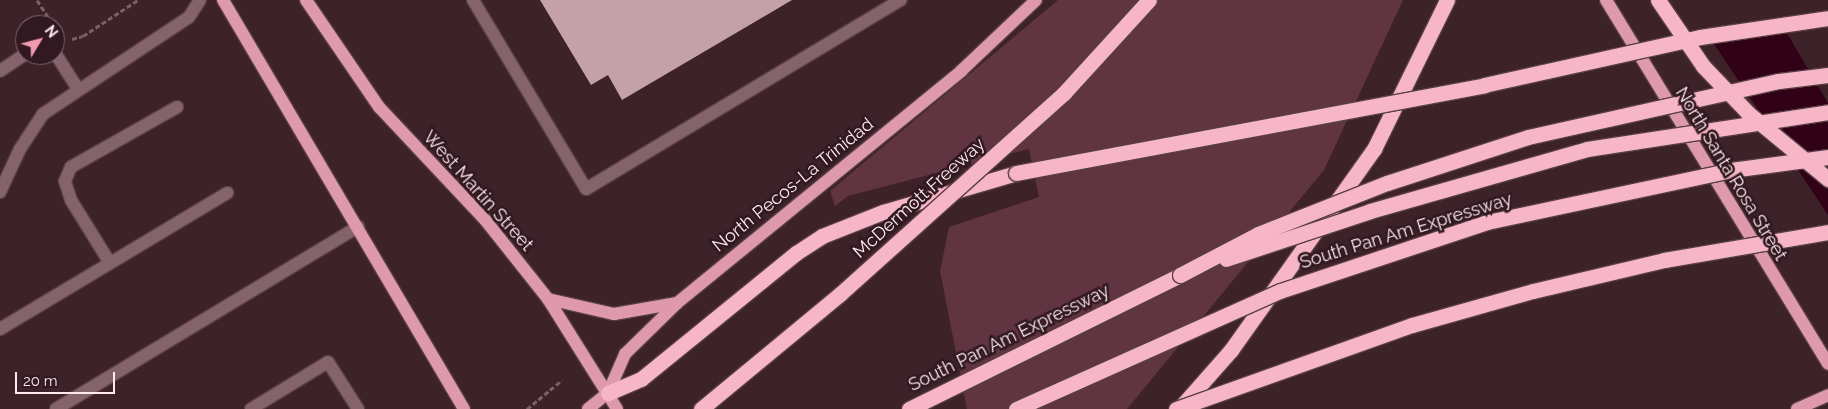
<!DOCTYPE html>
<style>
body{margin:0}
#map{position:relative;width:1828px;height:409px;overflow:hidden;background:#3d2229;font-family:Raleway,sans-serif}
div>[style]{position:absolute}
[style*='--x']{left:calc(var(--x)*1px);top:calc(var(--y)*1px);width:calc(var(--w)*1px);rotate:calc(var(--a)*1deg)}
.green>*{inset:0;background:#603441}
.water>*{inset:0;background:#310215}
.building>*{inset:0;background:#c4a1a9}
.path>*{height:3px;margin-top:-1.5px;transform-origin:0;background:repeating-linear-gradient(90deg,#7a6168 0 5px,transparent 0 7.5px)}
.roads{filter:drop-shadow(1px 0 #583e45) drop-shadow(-1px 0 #583e45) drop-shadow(0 1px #583e45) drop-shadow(0 -1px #583e45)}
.minor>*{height:12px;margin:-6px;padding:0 6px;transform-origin:6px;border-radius:6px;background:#85636c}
.major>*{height:12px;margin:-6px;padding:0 6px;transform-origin:6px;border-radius:6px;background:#de9aac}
.highway>*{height:15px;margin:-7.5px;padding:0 7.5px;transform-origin:7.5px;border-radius:7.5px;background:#f7b6c7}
.bridges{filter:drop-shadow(1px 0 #583e45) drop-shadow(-1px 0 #583e45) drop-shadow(0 1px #583e45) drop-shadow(0 -1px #583e45)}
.highway-bridge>*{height:15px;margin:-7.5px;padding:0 7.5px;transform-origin:7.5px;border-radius:7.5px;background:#f7b6c7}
span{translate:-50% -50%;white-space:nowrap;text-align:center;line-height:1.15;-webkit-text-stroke:5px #321820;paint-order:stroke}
.street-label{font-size:18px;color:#fde9ee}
.north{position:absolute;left:15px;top:15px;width:50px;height:50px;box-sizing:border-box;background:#321820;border:1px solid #836c72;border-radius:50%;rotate:53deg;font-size:14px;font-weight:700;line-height:20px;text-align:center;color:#fde9ee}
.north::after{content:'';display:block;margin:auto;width:18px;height:22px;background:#f19ab2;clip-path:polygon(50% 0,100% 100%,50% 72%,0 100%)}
.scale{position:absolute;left:15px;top:372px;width:100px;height:22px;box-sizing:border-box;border:2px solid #fde9ee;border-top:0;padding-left:6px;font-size:15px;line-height:18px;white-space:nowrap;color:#fde9ee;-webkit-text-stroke:4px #321820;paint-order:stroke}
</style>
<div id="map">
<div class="green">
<i style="clip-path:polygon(1058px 0,1403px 0,1324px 170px,1127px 409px,967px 409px,940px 271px,949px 227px,1039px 197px,1029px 149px,848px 196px,835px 206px,830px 191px)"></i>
</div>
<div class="water">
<i style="clip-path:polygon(1781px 23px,1828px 103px,1828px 215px,1710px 38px)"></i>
</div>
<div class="building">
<i style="clip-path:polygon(540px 0,792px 0,622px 100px,608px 75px,591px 85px)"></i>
</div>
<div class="path">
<i style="--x:37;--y:0;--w:30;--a:57"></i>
<i style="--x:72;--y:39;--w:11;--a:-15"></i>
<i style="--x:83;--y:36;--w:66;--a:-33.2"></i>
<i style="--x:527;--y:409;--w:45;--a:-39.6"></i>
</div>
<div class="roads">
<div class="minor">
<i style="--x:473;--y:0;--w:220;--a:59.1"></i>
<i style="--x:586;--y:189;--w:367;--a:-31"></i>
<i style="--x:55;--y:53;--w:43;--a:57.4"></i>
<i style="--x:0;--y:71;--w:30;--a:-34"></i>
<i style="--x:0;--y:192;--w:47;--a:-65.1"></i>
<i style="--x:20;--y:149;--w:42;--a:-56.7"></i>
<i style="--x:43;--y:114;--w:175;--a:-33.6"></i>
<i style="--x:189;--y:17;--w:20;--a:-57"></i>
<i style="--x:110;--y:263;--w:74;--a:-121.8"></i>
<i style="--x:71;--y:200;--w:20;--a:-108"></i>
<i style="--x:65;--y:181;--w:15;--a:-67"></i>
<i style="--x:71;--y:167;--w:122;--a:-29.5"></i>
<i style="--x:0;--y:329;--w:265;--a:-30.9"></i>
<i style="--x:56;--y:409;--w:353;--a:-31.1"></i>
<i style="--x:251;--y:409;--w:90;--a:-31.4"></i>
<i style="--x:328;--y:362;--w:56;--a:57.4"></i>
</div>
<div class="major">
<i style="--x:223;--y:0;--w:475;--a:59.5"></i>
<i style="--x:306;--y:0;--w:130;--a:55.7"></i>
<i style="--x:379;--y:107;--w:156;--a:46.8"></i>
<i style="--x:486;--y:221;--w:100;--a:51.5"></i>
<i style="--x:548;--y:299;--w:130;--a:57.9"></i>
<i style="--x:1606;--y:0;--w:426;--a:58.6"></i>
<i style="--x:548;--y:299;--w:68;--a:12.8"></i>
<i style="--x:614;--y:314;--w:64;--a:-9.9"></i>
<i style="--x:588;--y:409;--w:26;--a:-39"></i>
<i style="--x:608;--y:393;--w:43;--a:-66.4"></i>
<i style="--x:625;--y:354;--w:73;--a:-44.4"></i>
<i style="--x:677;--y:303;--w:367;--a:-39.2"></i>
<i style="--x:961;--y:71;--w:103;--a:-43.4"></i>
<i style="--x:1797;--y:409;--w:34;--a:-24"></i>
</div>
<div class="highway">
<i style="--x:608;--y:393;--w:36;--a:-23"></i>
<i style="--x:641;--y:379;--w:200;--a:-39.1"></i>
<i style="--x:796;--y:253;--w:31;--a:-33"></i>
<i style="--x:822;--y:236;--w:66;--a:-21.5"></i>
<i style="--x:883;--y:212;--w:139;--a:-16.3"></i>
<i style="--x:909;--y:409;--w:302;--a:-26.3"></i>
<i style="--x:1179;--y:409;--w:79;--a:-48.6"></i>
<i style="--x:1231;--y:350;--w:247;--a:-54.6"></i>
<i style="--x:1374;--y:149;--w:166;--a:-63.9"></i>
</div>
</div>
<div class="bridges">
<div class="highway-bridge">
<i style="--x:1658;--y:0;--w:80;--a:55.7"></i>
<i style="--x:1703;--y:66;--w:65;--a:46.2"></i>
<i style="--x:1748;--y:113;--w:104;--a:39.5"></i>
<i style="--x:1016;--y:173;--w:476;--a:-10.6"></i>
<i style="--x:1484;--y:85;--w:221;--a:-12.5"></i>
<i style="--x:1700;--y:37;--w:129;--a:-8.4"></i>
<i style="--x:1226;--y:259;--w:152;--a:-18.4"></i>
<i style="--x:1370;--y:211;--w:226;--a:-15.9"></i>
<i style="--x:1587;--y:149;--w:244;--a:-8.7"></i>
<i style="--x:1180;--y:275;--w:88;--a:-27.7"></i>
<i style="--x:1258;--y:234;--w:139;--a:-21.6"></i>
<i style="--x:1387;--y:183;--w:148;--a:-18.1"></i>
<i style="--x:1528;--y:137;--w:257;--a:-12.6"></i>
<i style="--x:1779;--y:81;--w:49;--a:-7"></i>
<i style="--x:701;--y:409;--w:180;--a:-39.6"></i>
<i style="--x:840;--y:294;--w:301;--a:-41.9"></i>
<i style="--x:1064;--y:93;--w:126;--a:-47.6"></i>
<i style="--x:1016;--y:409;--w:289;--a:-24.1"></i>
<i style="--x:1280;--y:291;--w:218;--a:-18.4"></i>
<i style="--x:1487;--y:222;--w:249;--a:-12"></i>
<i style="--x:1731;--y:170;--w:98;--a:-7.6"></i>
<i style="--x:1176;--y:409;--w:251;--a:-19.6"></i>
<i style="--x:1412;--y:325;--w:126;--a:-15.7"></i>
<i style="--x:1533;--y:291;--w:135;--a:-13.3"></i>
<i style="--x:1664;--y:260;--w:166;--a:-9.7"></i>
</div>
</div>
<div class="street-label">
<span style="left:1731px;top:174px;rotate:59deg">North Santa Rosa Street</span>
<span style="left:793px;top:185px;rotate:-39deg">North Pecos-La Trinidad</span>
<span style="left:478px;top:191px;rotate:48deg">West Martin Street</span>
<span style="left:919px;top:198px;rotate:-42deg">McDermott Freeway</span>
<span style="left:1406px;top:231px;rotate:-17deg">South Pan Am Expressway</span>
<span style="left:1009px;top:338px;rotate:-26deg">South Pan Am Expressway</span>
</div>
<div class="north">N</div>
<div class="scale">20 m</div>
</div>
